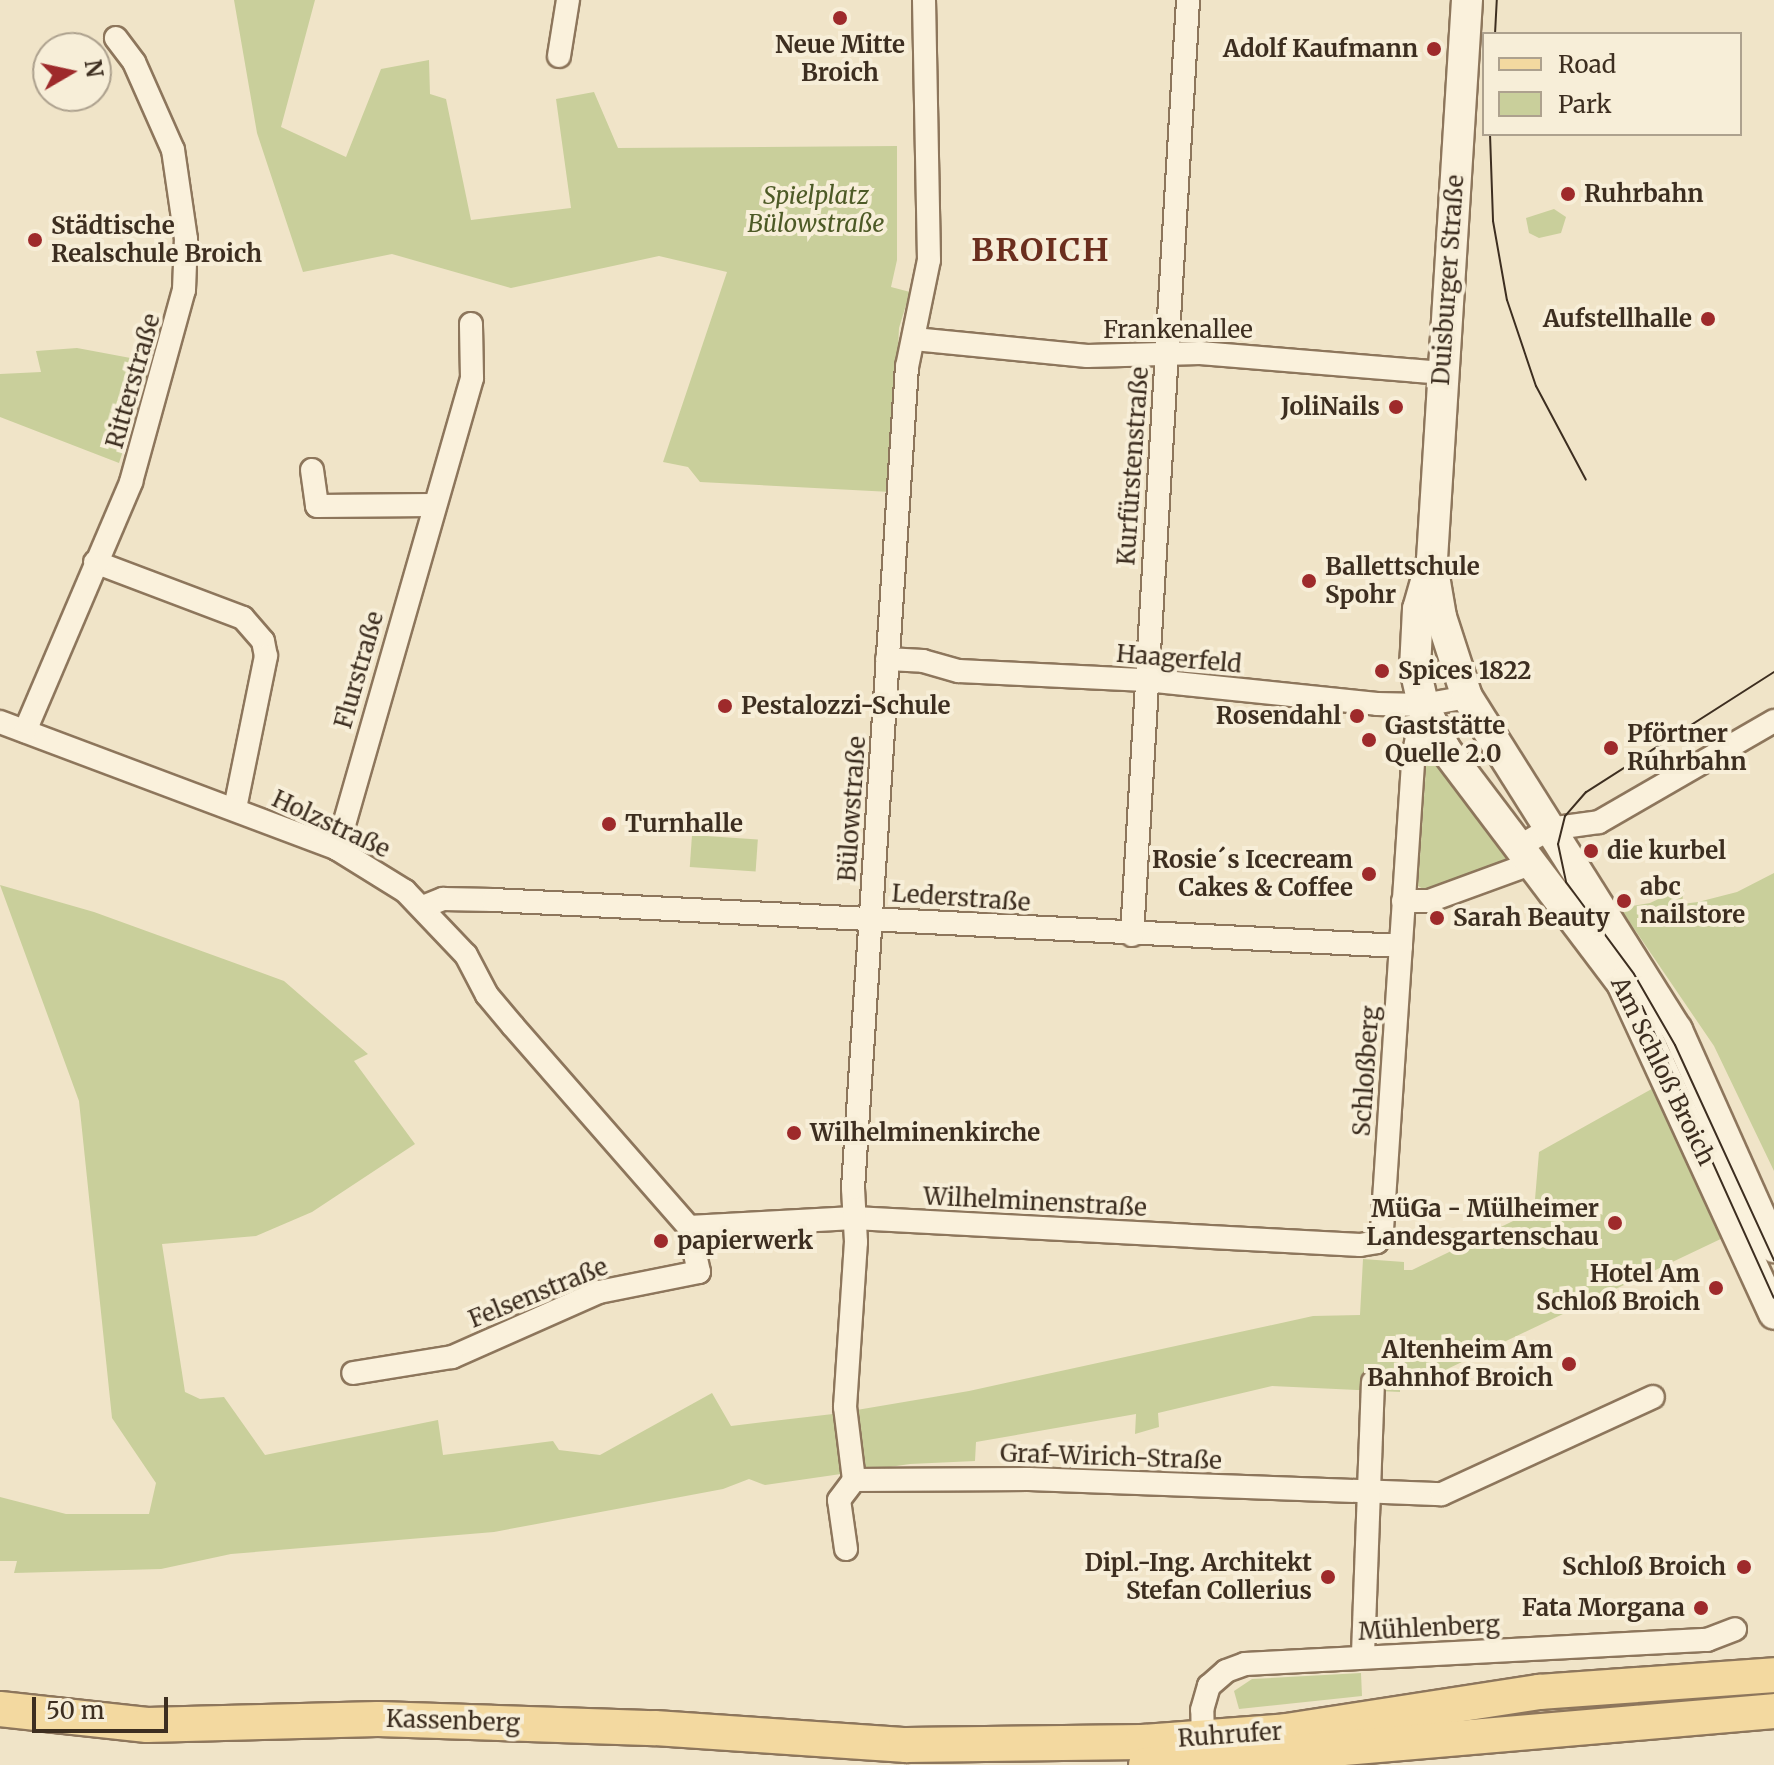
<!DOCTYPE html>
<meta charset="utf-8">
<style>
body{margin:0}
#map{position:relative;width:1774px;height:1765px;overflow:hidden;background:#f0e4c8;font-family:Merriweather,serif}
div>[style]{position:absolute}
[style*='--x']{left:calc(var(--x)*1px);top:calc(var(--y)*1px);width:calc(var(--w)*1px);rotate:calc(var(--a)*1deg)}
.green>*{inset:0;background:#c9cf9b;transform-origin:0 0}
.roads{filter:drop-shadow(2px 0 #8d765c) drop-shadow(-2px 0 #8d765c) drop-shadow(0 2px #8d765c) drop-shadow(0 -2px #8d765c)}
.minor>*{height:22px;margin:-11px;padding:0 11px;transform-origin:11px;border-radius:11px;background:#faf1dc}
.secondary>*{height:30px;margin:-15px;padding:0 15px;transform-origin:15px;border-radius:15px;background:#faf1dc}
.primary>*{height:34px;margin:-17px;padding:0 17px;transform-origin:17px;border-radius:17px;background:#f3d9a0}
.tram>*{height:2px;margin:-1px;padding:0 1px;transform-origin:1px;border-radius:1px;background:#3d2e20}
.dots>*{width:22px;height:22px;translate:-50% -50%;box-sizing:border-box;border:4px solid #f7eed8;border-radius:50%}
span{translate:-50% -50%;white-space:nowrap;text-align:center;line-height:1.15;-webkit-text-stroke:8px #f7eed8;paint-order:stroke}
.poi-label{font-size:24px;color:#3d2e20;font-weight:700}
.right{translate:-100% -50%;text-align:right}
.left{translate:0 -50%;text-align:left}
.park-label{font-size:24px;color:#4d5a26;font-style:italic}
.street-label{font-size:24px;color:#3d2e20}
.district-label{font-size:32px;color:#6b2e1e;font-weight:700;letter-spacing:2px}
.legend{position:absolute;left:1482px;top:32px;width:260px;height:104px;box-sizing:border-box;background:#f7eed8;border:2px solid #ada18e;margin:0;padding:10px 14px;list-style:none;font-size:24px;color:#3d2e20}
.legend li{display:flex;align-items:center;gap:16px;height:40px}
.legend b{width:40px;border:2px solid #ada18e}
.north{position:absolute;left:32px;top:32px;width:80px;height:80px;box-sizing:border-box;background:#f7eed8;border:2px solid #ada18e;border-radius:50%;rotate:81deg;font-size:22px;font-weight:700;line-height:32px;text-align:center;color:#3d2e20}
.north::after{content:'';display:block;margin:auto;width:28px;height:36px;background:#9e2a2b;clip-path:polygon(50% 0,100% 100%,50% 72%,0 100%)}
.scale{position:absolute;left:32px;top:1697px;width:136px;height:36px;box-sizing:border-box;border:4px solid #3d2e20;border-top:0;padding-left:10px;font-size:24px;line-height:28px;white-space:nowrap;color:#3d2e20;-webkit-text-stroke:6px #f7eed8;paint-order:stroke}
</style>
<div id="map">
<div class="green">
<i style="clip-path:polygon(234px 0,315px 0,281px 127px,346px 157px,381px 69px,429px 60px,430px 94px,446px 99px,471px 220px,571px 208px,556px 99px,594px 92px,618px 148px,897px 146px,897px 260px,891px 287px,910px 292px,899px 328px,891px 492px,700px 482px,688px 467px,663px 462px,727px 272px,659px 256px,511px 288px,392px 254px,303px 272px,257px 133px)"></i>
<i style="clip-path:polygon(1554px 209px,1566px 217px,1561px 233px,1539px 238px,1529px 233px,1526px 218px)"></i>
<i style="clip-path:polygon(77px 348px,152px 362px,119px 463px,0 417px,0 374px,41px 372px,36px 351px)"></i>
<i style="clip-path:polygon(1427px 753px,1511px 857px,1430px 893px,1418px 886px)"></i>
<i style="left:692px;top:835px;width:66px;height:32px;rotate:4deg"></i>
<i style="clip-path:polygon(1774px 873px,1774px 1171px,1714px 1046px,1620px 908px,1650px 903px,1684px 887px,1682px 904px,1698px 902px,1737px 892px)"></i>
<i style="clip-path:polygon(0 885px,94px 912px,284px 981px,368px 1054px,354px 1061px,415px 1144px,312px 1212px,256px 1236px,162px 1244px,185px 1392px,200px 1399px,224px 1397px,265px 1455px,438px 1420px,443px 1455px,553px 1441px,559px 1450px,600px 1455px,712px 1393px,731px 1426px,833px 1414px,969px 1391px,1313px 1316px,1360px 1315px,1363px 1259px,1404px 1262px,1404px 1270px,1412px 1270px,1534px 1211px,1539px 1152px,1657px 1086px,1727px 1236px,1420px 1382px,1400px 1383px,1400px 1392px,1272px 1386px,1158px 1413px,1159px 1427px,1135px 1434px,1136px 1414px,976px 1442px,975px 1461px,910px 1464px,765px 1485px,749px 1479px,723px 1489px,494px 1532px,231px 1554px,161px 1569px,14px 1573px,17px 1561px,0 1561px,0 1497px,66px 1514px,149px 1514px,156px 1483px,112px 1418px,79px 1101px)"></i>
<i style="clip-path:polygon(1361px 1673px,1362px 1696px,1239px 1709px,1234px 1691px,1252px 1679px)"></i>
</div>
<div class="roads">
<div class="minor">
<i style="--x:559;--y:56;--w:57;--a:-80.9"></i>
<i style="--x:914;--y:339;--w:174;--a:5.6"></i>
<i style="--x:1087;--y:356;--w:113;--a:-1.5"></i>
<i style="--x:1200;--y:353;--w:243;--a:4.7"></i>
<i style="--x:312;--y:470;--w:36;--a:82"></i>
<i style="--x:317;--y:506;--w:116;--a:-0.5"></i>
<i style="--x:95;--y:562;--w:158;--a:20.7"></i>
<i style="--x:243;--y:618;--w:30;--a:49"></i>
<i style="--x:263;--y:641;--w:15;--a:79"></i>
<i style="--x:266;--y:656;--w:156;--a:101.5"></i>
<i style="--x:887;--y:659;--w:36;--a:3"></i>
<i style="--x:923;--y:661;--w:37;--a:16"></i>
<i style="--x:959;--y:671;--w:187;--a:2.8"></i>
<i style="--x:1146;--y:680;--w:232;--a:5.9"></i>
<i style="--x:1377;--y:704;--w:46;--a:1.2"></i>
<i style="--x:1423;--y:705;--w:45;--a:-10.3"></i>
<i style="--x:0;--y:722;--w:360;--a:20.6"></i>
<i style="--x:337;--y:849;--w:80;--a:31.7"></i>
<i style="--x:405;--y:891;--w:88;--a:46.4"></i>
<i style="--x:466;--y:955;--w:45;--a:62.3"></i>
<i style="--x:487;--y:995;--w:40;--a:50"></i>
<i style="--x:513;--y:1026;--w:267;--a:48.8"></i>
<i style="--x:689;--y:1227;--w:46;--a:77.5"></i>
<i style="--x:699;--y:1272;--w:102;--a:168.7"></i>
<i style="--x:599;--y:1292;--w:161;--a:156.1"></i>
<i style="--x:452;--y:1357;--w:100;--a:170.8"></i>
<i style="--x:25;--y:731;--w:271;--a:-66.9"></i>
<i style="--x:131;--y:482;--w:199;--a:-74.6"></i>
<i style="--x:184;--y:290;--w:51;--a:-87.8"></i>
<i style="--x:186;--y:239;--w:90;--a:-98.3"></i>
<i style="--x:173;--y:150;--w:96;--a:-113.9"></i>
<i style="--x:134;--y:62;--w:30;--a:-127"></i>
<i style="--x:1520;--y:846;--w:34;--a:-30"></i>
<i style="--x:1549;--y:829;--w:50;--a:-8"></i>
<i style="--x:1599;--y:822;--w:202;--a:-30"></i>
<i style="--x:337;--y:849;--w:490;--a:-74"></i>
<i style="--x:472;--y:378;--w:54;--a:-91.1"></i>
<i style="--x:1403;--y:901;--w:26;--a:0"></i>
<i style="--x:1429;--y:901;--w:111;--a:-20.1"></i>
<i style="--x:423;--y:907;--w:22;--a:-22"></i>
<i style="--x:443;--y:899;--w:50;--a:1.1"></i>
<i style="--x:493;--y:900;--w:909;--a:2.9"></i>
<i style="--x:1132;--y:935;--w:937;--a:-86.57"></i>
<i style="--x:689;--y:1227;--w:165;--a:-3.1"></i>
<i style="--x:854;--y:1218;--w:507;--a:3.05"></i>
<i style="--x:1360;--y:1245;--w:17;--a:-10"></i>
<i style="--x:1377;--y:1242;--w:13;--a:-67"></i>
<i style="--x:1382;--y:1230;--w:478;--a:-86.2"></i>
<i style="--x:1414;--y:753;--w:49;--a:-79.4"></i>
<i style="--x:854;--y:1480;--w:74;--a:-97"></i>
<i style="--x:845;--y:1407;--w:165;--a:-86.2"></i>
<i style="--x:856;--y:1242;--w:54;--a:-93.2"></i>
<i style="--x:853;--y:1188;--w:823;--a:-86.24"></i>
<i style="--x:907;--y:367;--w:109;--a:-78.4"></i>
<i style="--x:929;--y:260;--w:260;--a:-91.1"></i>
<i style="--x:854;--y:1480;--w:175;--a:-0.3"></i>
<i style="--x:1029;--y:1479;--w:413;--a:2.1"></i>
<i style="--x:1442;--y:1494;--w:232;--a:-24.7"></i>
<i style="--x:846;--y:1549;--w:49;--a:-98.1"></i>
<i style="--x:839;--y:1500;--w:25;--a:-53"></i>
<i style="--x:1363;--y:1654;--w:272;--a:-87.9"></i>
<i style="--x:1203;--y:1749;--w:39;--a:-91"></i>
<i style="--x:1202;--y:1710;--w:25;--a:-74"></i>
<i style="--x:1209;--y:1686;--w:23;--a:-41"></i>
<i style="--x:1226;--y:1671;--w:20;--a:-20"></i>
<i style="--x:1245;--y:1664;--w:463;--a:-3"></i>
<i style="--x:1707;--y:1640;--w:30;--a:-21"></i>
</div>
<div class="secondary">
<i style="--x:1467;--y:0;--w:561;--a:93.58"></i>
<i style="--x:1432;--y:560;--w:51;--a:105.9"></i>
<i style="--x:1418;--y:609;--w:60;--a:92.9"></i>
<i style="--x:1415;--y:669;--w:37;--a:77"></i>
<i style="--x:1423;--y:705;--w:49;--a:63.4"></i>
<i style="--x:1445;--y:749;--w:293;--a:52.9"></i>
<i style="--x:1622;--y:983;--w:364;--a:65.3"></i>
<i style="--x:1433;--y:570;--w:48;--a:80.3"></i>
<i style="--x:1441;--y:617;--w:84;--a:72"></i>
<i style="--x:1467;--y:697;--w:394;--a:57.8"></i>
<i style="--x:1677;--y:1030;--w:238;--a:65.9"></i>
</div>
<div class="primary">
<i style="--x:0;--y:1709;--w:148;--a:6.2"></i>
<i style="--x:147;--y:1725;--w:231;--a:-1.5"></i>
<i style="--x:378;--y:1719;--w:277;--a:1.9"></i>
<i style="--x:655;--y:1728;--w:252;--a:3.9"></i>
<i style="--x:906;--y:1745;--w:236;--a:-0.7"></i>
<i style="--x:1142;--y:1742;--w:145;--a:-4.3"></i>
<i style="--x:1287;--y:1731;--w:255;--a:-8.8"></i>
<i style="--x:1539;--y:1692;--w:236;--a:-4.1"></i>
<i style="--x:1146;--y:1765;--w:630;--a:-4.91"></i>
</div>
</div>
<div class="tram">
<i style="--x:1495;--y:34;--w:34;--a:-87"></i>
<i style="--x:1490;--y:134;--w:87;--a:88"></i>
<i style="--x:1493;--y:221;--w:80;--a:80"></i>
<i style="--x:1507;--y:300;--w:91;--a:71.4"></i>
<i style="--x:1536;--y:386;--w:106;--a:62"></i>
<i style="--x:1774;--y:672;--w:223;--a:147.4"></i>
<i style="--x:1586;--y:792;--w:32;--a:131"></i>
<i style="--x:1565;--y:816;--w:29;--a:104"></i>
<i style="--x:1558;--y:844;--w:39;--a:78"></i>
<i style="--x:1566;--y:882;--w:114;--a:53.5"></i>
<i style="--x:1634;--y:974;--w:82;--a:60"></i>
<i style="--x:1675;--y:1045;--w:237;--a:65.3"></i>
<i style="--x:1642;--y:1006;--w:320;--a:65.7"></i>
</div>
<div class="dots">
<i style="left:840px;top:18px;background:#9e2a2b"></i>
<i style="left:1434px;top:49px;background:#9e2a2b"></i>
<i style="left:1568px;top:194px;background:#9e2a2b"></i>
<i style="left:35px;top:240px;background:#9e2a2b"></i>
<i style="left:1708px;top:319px;background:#9e2a2b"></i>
<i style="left:1396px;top:407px;background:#9e2a2b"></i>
<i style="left:1309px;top:581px;background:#9e2a2b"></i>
<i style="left:1382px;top:671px;background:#9e2a2b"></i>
<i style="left:725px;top:706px;background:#9e2a2b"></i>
<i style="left:1357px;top:716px;background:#9e2a2b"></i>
<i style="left:1369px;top:740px;background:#9e2a2b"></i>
<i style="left:1611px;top:748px;background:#9e2a2b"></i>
<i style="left:609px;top:824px;background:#9e2a2b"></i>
<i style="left:1591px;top:851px;background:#9e2a2b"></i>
<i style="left:1369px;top:874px;background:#9e2a2b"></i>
<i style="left:1624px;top:901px;background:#9e2a2b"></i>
<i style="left:1437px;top:918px;background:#9e2a2b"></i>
<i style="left:794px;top:1133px;background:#9e2a2b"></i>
<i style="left:1615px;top:1223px;background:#9e2a2b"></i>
<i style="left:661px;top:1241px;background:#9e2a2b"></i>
<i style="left:1716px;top:1288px;background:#9e2a2b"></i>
<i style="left:1569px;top:1364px;background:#9e2a2b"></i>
<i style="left:1744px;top:1567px;background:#9e2a2b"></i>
<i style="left:1328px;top:1577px;background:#9e2a2b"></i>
<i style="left:1701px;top:1608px;background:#9e2a2b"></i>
</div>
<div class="poi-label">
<span style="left:840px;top:59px">Neue Mitte<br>Broich</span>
<span class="right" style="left:1418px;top:49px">Adolf Kaufmann</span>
<span class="left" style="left:1584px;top:194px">Ruhrbahn</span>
<span class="left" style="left:51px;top:240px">Städtische<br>Realschule Broich</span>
<span class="right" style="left:1692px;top:319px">Aufstellhalle</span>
<span class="right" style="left:1380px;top:407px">JoliNails</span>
<span class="left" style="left:1325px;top:581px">Ballettschule<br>Spohr</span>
<span class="left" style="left:1398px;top:671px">Spices 1822</span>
<span class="left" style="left:741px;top:706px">Pestalozzi-Schule</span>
<span class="right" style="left:1341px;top:716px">Rosendahl</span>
<span class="left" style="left:1385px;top:740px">Gaststätte<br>Quelle 2.0</span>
<span class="left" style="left:1627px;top:748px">Pförtner<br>Ruhrbahn</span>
<span class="left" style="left:625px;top:824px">Turnhalle</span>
<span class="left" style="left:1607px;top:851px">die kurbel</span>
<span class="right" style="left:1353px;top:874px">Rosie´s Icecream<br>Cakes &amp; Coffee</span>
<span class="left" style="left:1640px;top:901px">abc<br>nailstore</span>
<span class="left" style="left:1453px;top:918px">Sarah Beauty</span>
<span class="left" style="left:810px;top:1133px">Wilhelminenkirche</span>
<span class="right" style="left:1599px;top:1223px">MüGa - Mülheimer<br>Landesgartenschau</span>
<span class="left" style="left:677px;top:1241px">papierwerk</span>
<span class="right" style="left:1700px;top:1288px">Hotel Am<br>Schloß Broich</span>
<span class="right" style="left:1553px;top:1364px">Altenheim Am<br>Bahnhof Broich</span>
<span class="right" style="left:1312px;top:1577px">Dipl.-Ing. Architekt<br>Stefan Collerius</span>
<span class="right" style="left:1726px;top:1567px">Schloß Broich</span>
<span class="right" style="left:1685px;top:1608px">Fata Morgana</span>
</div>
<div class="park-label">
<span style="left:816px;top:210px">Spielplatz<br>Bülowstraße</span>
</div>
<div class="street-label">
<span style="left:1448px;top:280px;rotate:-86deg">Duisburger Straße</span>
<span style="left:1178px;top:330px">Frankenallee</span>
<span style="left:133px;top:381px;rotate:-74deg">Ritterstraße</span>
<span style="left:1133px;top:466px;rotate:-86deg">Kurfürstenstraße</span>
<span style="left:1179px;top:659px;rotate:5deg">Haagerfeld</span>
<span style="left:359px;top:670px;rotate:-74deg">Flurstraße</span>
<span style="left:852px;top:809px;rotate:-86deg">Bülowstraße</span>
<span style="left:331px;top:824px;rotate:25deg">Holzstraße</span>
<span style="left:961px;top:898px;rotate:4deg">Lederstraße</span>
<span style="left:1366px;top:1071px;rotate:-86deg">Schloßberg</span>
<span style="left:1663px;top:1071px;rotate:64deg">Am Schloß Broich</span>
<span style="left:1035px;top:1202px;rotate:3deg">Wilhelminenstraße</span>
<span style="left:538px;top:1293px;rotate:-22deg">Felsenstraße</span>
<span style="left:1111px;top:1457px;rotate:2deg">Graf-Wirich-Straße</span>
<span style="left:1429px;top:1628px;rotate:-3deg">Mühlenberg</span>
<span style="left:453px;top:1721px;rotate:2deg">Kassenberg</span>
<span style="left:1230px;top:1735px;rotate:-4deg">Ruhrufer</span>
</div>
<div class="district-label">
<span style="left:1041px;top:250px">BROICH</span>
</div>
<ul class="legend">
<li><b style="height:10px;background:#f3d9a0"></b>Road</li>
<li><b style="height:22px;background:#c9cf9b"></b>Park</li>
</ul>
<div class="north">N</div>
<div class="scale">50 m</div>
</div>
